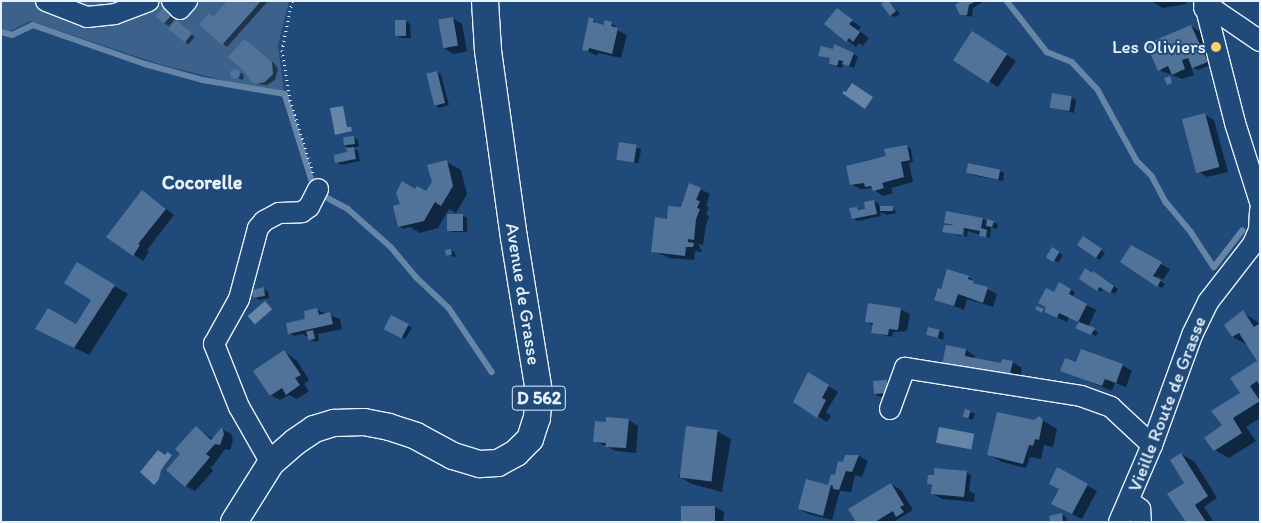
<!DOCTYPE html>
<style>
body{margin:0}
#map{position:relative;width:1261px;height:523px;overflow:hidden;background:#1f4a7a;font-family:Itim,sans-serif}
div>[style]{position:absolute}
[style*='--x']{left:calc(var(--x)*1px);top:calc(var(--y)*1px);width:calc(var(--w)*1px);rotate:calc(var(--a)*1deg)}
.green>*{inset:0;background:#3c628c}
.water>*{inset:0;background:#6685a7;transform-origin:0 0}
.shadow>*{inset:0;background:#0007;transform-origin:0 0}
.stream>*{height:5.5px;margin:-2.75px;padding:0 2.75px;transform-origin:2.75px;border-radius:2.75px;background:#6685a7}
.building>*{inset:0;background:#517399;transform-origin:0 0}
.round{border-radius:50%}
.path>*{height:3px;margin-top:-1.5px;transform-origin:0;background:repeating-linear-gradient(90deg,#e8f1f8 0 1px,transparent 0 5px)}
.roads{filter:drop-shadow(1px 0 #e8f1f8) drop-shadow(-1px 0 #e8f1f8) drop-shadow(0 1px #e8f1f8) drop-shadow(0 -1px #e8f1f8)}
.minor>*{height:20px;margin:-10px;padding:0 10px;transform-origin:10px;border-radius:10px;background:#1f4a7a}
.major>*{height:26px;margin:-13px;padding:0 13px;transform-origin:13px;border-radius:13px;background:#1f4a7a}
.dots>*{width:14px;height:14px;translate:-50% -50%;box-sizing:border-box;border:2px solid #1f4a7a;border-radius:50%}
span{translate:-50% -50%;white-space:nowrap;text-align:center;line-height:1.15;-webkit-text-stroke:4px #1f4a7a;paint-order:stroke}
.shield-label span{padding:1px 4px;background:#1f4a7a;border:1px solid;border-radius:4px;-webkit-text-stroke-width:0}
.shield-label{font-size:18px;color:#e8f1f8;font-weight:700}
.poi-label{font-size:19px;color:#e8f1f8}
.right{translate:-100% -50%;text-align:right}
.street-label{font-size:19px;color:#e8f1f8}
.neighbourhood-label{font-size:20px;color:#e8f1f8;font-weight:700}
.frame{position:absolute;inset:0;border:2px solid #e8f1f8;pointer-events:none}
</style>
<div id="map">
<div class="green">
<i style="clip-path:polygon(1px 1px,289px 1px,278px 45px,284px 92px,226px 81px,159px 64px,30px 21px,8px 32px,1px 28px)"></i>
</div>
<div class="water">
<i style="clip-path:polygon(852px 83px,873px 97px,865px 109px,842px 93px,844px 91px,846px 92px)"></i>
<i style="clip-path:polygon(343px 106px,347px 127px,351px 127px,352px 131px,335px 135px,330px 108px)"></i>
<i style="left:265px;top:301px;width:11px;height:23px;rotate:49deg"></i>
<i style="left:939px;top:427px;width:36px;height:16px;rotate:11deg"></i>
<i style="clip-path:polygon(158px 450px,165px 455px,167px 452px,172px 455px,161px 470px,159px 479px,154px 485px,140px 472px)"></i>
</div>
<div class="shadow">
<i style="clip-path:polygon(228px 1px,268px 1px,227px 47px,201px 25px,214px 18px)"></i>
<i style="clip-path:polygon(888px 1px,900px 14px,895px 17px,891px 15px)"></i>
<i style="clip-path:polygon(963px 1px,984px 1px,973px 8px,972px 17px,961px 14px)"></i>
<i style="clip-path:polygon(1151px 1px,1186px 1px,1186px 4px,1163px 8px)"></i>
<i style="clip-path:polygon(837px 10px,861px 27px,858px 30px,869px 38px,863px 46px,859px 43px,856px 47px,826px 24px)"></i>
<i style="clip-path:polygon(167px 12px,175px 19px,169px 26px,164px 23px)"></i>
<i style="clip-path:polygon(452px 18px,462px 24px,467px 51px,454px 54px,445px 49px)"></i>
<i style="clip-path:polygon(593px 20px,597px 24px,605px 26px,611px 24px,616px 26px,615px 29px,627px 35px,621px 58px,598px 53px,597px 56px,583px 49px)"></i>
<i style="left:177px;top:21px;width:24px;height:10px;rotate:42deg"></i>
<i style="clip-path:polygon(406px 21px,410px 24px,411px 38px,402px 38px,397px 36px)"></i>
<i style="clip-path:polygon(1191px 26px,1201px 32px,1212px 57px,1211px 65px,1198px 70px,1191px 66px,1194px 75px,1182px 79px,1159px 70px)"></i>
<i style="clip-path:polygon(982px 39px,1016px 61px,998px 87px,955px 60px)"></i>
<i style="clip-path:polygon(834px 46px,858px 56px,854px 68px,843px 64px,842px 68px,834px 66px,830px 64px,831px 59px,820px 55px,833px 50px)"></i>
<i style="clip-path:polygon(264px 57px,274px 63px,278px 69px,275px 80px,267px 85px,257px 84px)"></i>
<i style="clip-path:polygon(234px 70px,243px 74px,244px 77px,242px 80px,232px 75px)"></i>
<i style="clip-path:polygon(437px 72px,441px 75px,449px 105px,439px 108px,435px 105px)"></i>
<i style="clip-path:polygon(1071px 97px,1076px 100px,1074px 113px,1052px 107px)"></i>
<i style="clip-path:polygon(1205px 115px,1214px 120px,1228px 172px,1207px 177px,1198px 171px)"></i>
<i style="clip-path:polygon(353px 137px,358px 140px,359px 146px,353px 148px,358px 151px,360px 161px,341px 165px,337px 162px,349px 153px,351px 149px,345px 146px)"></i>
<i style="left:620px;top:144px;width:22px;height:15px;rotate:13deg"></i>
<i style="clip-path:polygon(906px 146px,911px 149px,913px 162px,909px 163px,913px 182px,891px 188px,893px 193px,883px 196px,872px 188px,861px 189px,851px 184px,866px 165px,865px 161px,888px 157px)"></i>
<i style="clip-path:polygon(447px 162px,461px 170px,467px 194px,456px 213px,449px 209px,438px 228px,420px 233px,410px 227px,403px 229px,399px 226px,399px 206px,416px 190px,427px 193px)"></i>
<i style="clip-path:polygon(969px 164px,1000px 171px,1004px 173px,1003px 181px,972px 175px,968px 173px)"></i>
<i style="clip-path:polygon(700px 189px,710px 194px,706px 206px,709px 207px,706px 214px,709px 216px,706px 225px,703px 245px,698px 244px,702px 252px,695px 251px,694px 260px,670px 258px,652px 251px,667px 221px)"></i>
<i style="clip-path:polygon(143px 191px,174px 215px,147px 250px,149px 252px,143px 261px,108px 237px)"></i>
<i style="clip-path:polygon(874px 201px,879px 204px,880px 210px,893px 208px,897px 213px,887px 215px,880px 212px,881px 216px,857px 221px,853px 218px,857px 208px,861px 211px,867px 210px)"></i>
<i style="clip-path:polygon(463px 216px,467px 218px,467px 232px,453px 232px,449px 230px)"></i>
<i style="clip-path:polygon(982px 219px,998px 224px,997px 229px,991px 227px,990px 238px,968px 231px,967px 237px,964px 236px,965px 230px,962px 230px,961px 236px,944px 231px,953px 227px,945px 222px)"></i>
<i style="clip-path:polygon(1088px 240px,1105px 253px,1100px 260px,1078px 245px)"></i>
<i style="clip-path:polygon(1131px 247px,1170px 269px,1163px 280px,1157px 276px,1156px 278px,1165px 284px,1162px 288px,1122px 261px)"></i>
<i style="left:1052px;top:248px;width:13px;height:9px;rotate:32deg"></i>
<i style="clip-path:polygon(451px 250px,455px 253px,456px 257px,447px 255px)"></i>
<i style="clip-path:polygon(77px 264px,128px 294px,89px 355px,51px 336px,76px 326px,92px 299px)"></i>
<i style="clip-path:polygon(948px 271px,969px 277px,973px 280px,972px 282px,997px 294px,993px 307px,967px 299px,964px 310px,936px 299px)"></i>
<i style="clip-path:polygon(1093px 274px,1098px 275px,1118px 289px,1115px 294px,1104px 288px,1102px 292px,1081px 278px)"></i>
<i style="clip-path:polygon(1059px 284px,1075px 292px,1072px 297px,1096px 310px,1088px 327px,1098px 332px,1096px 336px,1081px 330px,1080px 322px,1069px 317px,1067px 322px,1037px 309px,1038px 307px,1046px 311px)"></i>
<i style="clip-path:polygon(264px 289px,268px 291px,269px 298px,259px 300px,255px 297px)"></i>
<i style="clip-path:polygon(900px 309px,910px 314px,907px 331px,893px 332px,892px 337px,873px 332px,874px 326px,866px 321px)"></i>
<i style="clip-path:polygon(317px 310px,340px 319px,342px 329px,318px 334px,319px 341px,314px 342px,303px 334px,294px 336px,290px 333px)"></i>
<i style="clip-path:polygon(1243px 312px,1260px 324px,1260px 418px,1246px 427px,1256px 441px,1229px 458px,1215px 450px,1224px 425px,1259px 362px,1247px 345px,1233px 337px)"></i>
<i style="left:392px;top:316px;width:23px;height:13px;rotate:31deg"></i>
<i style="clip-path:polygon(940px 331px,944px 333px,943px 340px,928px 334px)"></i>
<i style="clip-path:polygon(966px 350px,975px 356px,975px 359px,1002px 365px,1012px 362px,1022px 368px,1019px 383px,953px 370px)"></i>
<i style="clip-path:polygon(284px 351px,297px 361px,309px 380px,304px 384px,309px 391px,297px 399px,289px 395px,280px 400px,270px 395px)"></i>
<i style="clip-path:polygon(1122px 365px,1132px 371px,1126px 387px,1115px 383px,1112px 391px,1062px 370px)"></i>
<i style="clip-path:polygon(808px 373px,838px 392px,826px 412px,831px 416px,827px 422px,794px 401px,809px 388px,802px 384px)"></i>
<i style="clip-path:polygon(886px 381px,891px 383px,892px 395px,880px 397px,875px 394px)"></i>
<i style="clip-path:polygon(971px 412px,975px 414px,973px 420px,964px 417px)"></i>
<i style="clip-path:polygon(1039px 418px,1057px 429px,1053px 447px,1044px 445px,1041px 459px,1030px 457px,1026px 468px,1002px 462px,988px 454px)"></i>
<i style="clip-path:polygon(629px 420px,638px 426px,636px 453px,616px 451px,595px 441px,607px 424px)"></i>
<i style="clip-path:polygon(196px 428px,213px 439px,222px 429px,231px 434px,233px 440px,230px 450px,225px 449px,212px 467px,209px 465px,213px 471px,195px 491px,186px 486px,181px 456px)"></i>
<i style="clip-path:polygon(717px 431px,731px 439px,722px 492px,692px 484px,678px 476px)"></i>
<i style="clip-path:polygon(1181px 454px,1195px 462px,1217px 498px,1204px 507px,1214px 522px,1187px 522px,1186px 483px)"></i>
<i style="clip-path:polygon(859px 456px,868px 461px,862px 477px,855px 475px,851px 492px,840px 491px,832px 520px,809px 514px,799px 509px,829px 486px,844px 464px,846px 457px)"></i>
<i style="clip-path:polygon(1058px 469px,1097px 491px,1082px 519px,1062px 509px)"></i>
<i style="clip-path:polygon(966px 472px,971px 475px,969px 491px,975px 494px,974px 502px,942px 499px,933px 494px,933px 487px,928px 484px)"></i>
<i style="clip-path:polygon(891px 484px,901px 490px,913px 510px,893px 522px,857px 522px)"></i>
<i style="clip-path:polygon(715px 507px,724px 512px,723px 522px,682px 522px)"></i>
<i style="clip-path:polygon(1061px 514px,1066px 517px,1067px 522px,1052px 522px)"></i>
</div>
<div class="stream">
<i style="--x:1007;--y:1;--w:65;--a:51.9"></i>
<i style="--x:1047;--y:52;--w:27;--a:22"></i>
<i style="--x:1072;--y:62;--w:38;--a:47"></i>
<i style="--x:1098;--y:90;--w:81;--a:61.2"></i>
<i style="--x:1137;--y:161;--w:21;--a:45"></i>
<i style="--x:1152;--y:176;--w:30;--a:62"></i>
<i style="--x:1166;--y:202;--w:39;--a:50"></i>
<i style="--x:1191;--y:232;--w:42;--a:56.7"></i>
<i style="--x:1214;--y:267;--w:46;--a:-52.1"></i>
<i style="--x:1;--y:32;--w:11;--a:15"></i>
<i style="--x:12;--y:35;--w:23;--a:-25"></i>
<i style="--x:33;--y:25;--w:119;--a:19.2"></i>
<i style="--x:145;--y:64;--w:60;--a:15.4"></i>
<i style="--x:203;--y:80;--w:83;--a:9.7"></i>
<i style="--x:285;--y:94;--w:97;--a:72.7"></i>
<i style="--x:320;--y:194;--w:32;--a:28"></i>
<i style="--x:348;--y:209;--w:57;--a:41.5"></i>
<i style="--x:391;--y:247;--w:39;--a:50"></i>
<i style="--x:416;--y:277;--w:45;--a:43.2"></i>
<i style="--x:449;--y:308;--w:77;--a:56.1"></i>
</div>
<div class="building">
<i style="clip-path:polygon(227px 1px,261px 1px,222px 45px,199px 25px,209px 13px,213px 17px)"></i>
<i style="clip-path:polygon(885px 1px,889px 1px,896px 11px,890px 16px,881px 4px)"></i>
<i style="clip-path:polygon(961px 1px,976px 1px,969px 5px,967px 15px,960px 15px,955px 5px)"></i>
<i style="left:163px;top:8px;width:11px;height:11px;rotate:41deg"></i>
<i style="clip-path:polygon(837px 8px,853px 20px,849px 24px,860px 32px,853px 42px,849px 38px,846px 42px,824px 24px)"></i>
<i style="left:453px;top:17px;width:29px;height:15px;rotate:80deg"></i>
<i style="clip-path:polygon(589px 17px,594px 19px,593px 22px,604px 25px,604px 20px,612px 22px,611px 26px,618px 28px,612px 54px,589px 48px,588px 51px,582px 50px)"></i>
<i style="left:176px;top:20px;width:21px;height:12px;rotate:39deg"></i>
<i style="left:395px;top:20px;width:11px;height:16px"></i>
<i style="clip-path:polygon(1191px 25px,1208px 62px,1192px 68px,1188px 58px,1182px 60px,1185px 69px,1180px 71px,1172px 75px,1168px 66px,1158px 71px,1146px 44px)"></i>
<i style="left:972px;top:31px;width:42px;height:35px;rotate:33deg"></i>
<i style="clip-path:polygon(244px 39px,272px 62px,273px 74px,265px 82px,257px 84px,251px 82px,244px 71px,228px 57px)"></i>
<i style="clip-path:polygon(834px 44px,854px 53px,849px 66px,842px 64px,843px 61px,839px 60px,837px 66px,829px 64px,830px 58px,818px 56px,821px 46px,833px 49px)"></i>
<i class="round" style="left:230px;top:69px;width:10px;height:10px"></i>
<i style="left:437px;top:71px;width:33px;height:11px;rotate:76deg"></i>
<i style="clip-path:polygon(1170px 76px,1172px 83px,1167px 85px,1164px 78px)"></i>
<i style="left:1052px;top:93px;width:20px;height:15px;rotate:9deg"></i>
<i style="left:1205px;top:113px;width:56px;height:24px;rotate:75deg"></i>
<i style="left:354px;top:136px;width:8px;height:11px;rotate:83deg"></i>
<i style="left:619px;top:142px;width:18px;height:18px;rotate:9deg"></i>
<i style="clip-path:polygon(907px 145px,910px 160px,901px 162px,904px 177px,882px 183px,884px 188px,873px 191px,871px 186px,865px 187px,864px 183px,850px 185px,846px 166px,886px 156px,884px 149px)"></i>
<i style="clip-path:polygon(354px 147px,356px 159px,335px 163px,334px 155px,347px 152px,346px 148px)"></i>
<i style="clip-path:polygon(447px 160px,453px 186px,441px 206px,435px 202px,424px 221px,398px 227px,393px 206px,400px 204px,396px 193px,402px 181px,415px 189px,417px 186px,426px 191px,432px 182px,427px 165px)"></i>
<i style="left:968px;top:163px;width:33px;height:10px;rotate:12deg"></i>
<i style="clip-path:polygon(689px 183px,701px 188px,696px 200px,700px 201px,697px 208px,700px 209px,696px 219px,694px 240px,688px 239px,688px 242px,694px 243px,693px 247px,686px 247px,685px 256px,651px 252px,655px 217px,667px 219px,668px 206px,681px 207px)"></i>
<i style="clip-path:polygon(142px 190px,166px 209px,138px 244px,140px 245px,133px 256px,106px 237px)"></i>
<i style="clip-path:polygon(874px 200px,877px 214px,852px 219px,849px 208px,857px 207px,858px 210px,865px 209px,864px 202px)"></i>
<i style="left:893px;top:206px;width:5px;height:13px;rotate:90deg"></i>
<i style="clip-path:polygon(946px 211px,983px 218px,981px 228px,987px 230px,986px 237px,979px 236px,980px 231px,964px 228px,962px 235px,942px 232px,944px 225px,954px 225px,944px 223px)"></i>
<i style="left:447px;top:214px;width:16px;height:17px"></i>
<i style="clip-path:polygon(987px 219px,994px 221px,992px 227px,986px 226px)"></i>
<i style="left:1083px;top:236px;width:23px;height:11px;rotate:34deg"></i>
<i style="clip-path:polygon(1131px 245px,1162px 262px,1153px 276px,1161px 280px,1157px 287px,1120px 262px)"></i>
<i style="left:1052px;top:247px;width:9px;height:12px;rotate:32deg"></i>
<i style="left:451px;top:249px;width:6px;height:6px;rotate:81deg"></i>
<i style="clip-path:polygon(77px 262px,115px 285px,74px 348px,35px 329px,48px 308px,76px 324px,91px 300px,64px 283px)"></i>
<i style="clip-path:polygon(1085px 268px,1092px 273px,1093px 271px,1114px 286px,1110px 293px,1099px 287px,1097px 291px,1079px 279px)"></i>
<i style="clip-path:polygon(947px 269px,969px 276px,968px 279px,974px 281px,973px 283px,988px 287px,983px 303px,958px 294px,954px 306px,934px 300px,938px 288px,941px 289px)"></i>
<i style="clip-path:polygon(1059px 282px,1071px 289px,1069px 294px,1087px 304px,1078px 322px,1059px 313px,1057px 318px,1044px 312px,1046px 307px,1038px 303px,1046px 288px,1054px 292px)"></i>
<i style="clip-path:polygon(264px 287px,265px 296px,253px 298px,252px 290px)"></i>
<i style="clip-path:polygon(868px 303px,901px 308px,898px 330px,889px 329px,888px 335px,871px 333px,873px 323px,865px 322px)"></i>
<i style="clip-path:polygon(1037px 306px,1044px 309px,1042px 313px,1035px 309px)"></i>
<i style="clip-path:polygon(317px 308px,319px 315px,330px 312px,333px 324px,288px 334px,286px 323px,305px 319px,304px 311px)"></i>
<i style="clip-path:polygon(1243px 310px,1254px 327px,1260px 323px,1260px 386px,1257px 381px,1250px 386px,1260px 401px,1233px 418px,1242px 433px,1214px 451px,1204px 438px,1222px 425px,1211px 411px,1240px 393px,1230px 378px,1257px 361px,1239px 333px,1232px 337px,1224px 325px)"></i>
<i style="left:391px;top:315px;width:20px;height:16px;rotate:27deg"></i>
<i style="clip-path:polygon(1079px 322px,1095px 328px,1091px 335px,1075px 328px)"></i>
<i style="left:928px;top:327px;width:12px;height:8px;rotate:14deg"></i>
<i style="left:313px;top:330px;width:9px;height:7px;rotate:77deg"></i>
<i style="clip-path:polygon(946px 345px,966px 349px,965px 356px,1001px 363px,1002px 359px,1013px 361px,1009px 378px,942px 365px)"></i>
<i style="clip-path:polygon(1081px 349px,1123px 364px,1116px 383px,1105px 379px,1102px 386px,1060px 371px,1065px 358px,1076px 362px)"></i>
<i style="clip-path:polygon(284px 350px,301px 375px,295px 378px,300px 385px,286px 395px,282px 388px,270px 396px,253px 371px)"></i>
<i style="clip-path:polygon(808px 372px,829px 385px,822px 398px,826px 400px,817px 418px,793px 402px)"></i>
<i style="left:887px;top:380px;width:13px;height:14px;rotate:86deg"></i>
<i style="left:965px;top:409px;width:6px;height:8px;rotate:18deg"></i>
<i style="clip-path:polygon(997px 412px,1034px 420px,1039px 416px,1043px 420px,1039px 440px,1035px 439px,1033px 446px,1029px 445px,1023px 464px,987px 455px)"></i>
<i style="clip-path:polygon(606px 417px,629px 419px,626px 448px,605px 447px,606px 443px,593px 442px,595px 421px,606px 422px)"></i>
<i style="clip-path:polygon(196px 426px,211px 440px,222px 427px,224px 434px,220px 445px,215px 444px,206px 454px,210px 457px,185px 487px,166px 470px,180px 454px,175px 449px)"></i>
<i style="left:686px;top:426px;width:32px;height:52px;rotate:7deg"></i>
<i style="clip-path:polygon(1181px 453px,1208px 496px,1195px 505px,1206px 522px,1186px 522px,1167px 494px,1184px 483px,1170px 460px)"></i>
<i style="clip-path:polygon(845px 455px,859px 455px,852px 472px,846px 471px,839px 490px,833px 489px,833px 486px,831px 485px,823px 516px,798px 509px,806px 479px,828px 485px,831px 474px,835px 475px,838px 461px,843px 462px)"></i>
<i style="clip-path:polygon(1057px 467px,1088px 484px,1072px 514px,1051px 504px,1059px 489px,1049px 484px)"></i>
<i style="clip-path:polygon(934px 468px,967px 471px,964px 497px,931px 494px,932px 485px,927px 484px,928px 475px,934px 475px)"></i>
<i style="clip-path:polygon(891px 483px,904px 505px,900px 507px,904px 512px,896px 517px,893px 511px,875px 522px,856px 522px,848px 509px)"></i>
<i style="left:681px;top:506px;width:34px;height:16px"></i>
<i style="clip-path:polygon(1062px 513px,1063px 522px,1050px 522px,1049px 516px)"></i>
</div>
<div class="path">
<i style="--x:292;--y:1;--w:50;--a:101.5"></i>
<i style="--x:282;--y:50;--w:51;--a:80.9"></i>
<i style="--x:290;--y:100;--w:77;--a:72.5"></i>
</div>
<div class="roads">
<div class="minor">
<i style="--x:46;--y:1;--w:44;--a:21.3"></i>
<i style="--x:87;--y:17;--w:28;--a:-6"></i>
<i style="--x:115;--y:14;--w:36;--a:-21"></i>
<i style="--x:172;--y:1;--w:11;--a:45"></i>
<i style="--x:180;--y:9;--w:11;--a:-49"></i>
<i style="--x:1204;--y:1;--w:126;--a:75.7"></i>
<i style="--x:1235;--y:123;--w:83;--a:72.4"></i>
<i style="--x:1204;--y:8;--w:12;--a:14"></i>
<i style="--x:1216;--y:11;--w:53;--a:34.3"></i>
<i style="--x:890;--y:409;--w:44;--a:-69.9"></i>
<i style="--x:905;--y:368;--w:178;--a:9"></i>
<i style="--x:1081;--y:396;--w:32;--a:20"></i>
<i style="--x:1111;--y:407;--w:56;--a:42.8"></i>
<i style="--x:271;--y:463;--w:64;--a:-119.7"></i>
<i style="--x:239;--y:407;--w:68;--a:-111.6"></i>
<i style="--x:214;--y:344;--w:51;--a:-60.9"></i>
<i style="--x:239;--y:299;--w:73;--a:-75"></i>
<i style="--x:258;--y:228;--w:9;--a:-49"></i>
<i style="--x:264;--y:221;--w:17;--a:-28"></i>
<i style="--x:279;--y:213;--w:23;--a:-2"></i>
<i style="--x:302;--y:212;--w:9;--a:-36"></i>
<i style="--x:309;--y:207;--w:20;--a:-63"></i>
<i style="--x:1129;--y:501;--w:14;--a:36"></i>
<i style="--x:1140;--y:509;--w:13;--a:86"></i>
<i style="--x:1119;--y:522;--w:84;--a:-66.8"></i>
<i style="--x:1152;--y:445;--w:117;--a:-70"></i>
<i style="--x:1192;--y:335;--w:37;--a:-64"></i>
<i style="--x:1208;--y:302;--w:73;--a:-52.2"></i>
<i style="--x:1253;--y:244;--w:15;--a:-67"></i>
<i style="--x:1259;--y:230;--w:19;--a:-87"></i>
</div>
<div class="major">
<i style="--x:234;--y:522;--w:70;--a:-57.9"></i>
<i style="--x:271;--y:463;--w:32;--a:-41"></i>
<i style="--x:295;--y:442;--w:23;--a:-34"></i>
<i style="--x:314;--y:429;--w:21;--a:-17"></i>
<i style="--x:334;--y:423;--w:30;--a:-2"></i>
<i style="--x:364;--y:422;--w:25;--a:11"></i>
<i style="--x:389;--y:427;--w:28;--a:18"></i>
<i style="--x:416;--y:436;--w:42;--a:28.4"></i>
<i style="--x:453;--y:456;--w:28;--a:17"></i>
<i style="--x:480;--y:464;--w:18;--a:-3"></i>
<i style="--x:498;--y:463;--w:21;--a:-29"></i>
<i style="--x:516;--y:453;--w:20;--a:-45"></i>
<i style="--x:530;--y:439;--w:22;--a:-72"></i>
<i style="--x:537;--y:418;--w:26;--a:-86"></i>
<i style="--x:539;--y:392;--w:156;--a:-99.2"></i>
<i style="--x:514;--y:238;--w:190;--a:-97.9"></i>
<i style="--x:488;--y:50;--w:49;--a:-93.5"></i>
</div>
</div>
<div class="dots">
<i style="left:1216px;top:47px;background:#ffd166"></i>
</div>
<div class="shield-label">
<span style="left:539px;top:398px">D 562</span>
</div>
<div class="poi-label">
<span class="right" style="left:1206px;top:47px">Les Oliviers</span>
</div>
<div class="street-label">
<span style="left:523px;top:294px;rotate:81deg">Avenue de Grasse</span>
<span style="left:1167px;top:404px;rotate:-69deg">Vieille Route de Grasse</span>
</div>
<div class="neighbourhood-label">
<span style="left:202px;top:182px">Cocorelle</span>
</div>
<div class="frame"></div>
</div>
